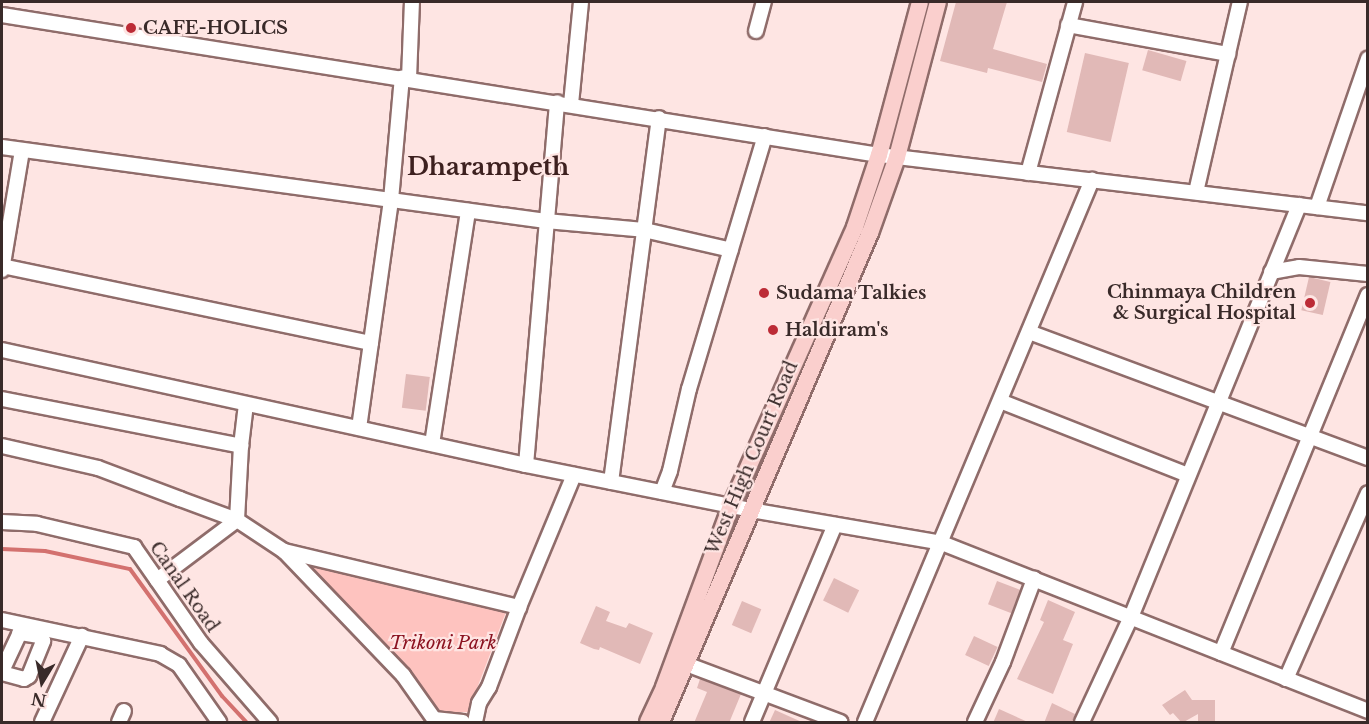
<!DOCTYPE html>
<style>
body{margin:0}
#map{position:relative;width:1369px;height:724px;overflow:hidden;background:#fee5e3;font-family:"Libre Baskerville",serif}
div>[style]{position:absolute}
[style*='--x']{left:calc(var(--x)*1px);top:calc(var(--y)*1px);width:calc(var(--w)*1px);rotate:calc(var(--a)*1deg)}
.green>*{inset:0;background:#fec3bf}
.stream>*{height:4px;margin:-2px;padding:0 2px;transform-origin:2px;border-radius:2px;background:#d3716f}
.building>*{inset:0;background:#e1b9b7;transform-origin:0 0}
.roads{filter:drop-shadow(2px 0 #8f6c6a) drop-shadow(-2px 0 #8f6c6a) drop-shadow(0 2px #8f6c6a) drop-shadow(0 -2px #8f6c6a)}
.minor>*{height:14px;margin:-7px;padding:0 7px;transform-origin:7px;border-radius:7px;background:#fff}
.major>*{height:16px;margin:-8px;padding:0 8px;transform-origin:8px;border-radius:8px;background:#facfcd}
.dots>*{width:16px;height:16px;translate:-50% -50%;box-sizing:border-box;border:3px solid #fee5e3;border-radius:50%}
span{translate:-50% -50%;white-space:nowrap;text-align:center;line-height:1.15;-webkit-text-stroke:4.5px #fee5e3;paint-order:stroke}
.poi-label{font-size:18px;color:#392a29;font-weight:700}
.left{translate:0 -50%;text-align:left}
.right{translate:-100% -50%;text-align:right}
.street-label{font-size:18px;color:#392a29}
.park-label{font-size:18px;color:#8b1220;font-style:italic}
.district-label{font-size:24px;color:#3d201f;font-weight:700}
.frame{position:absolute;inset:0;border:3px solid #392a29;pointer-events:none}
.north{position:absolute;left:12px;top:652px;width:60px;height:60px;-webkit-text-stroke:4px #fee5e3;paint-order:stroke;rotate:190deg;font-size:16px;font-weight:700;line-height:24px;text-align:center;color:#392a29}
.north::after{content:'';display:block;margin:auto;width:21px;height:27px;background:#392a29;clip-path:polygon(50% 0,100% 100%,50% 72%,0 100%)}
</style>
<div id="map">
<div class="green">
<i style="clip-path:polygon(297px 553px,506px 612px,468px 712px,441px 712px)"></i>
</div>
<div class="stream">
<i style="--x:2;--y:549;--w:43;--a:2.7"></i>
<i style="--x:45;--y:551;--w:87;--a:12"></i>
<i style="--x:130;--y:569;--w:157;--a:54.1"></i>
<i style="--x:222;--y:696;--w:35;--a:47"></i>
</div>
<div class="building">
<i style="clip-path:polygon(956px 2px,1007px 2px,993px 49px,1047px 64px,1042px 82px,988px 68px,987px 73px,940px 61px)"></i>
<i style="left:1148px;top:50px;width:40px;height:21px;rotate:16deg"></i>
<i style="left:1085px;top:53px;width:45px;height:81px;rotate:13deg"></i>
<i style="left:1309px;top:277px;width:22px;height:34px;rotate:13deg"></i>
<i style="left:406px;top:374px;width:24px;height:34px;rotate:7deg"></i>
<i style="left:834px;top:578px;width:28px;height:25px;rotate:26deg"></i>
<i style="left:997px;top:581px;width:25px;height:25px;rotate:21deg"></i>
<i style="clip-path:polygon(1048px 600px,1075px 612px,1063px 640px,1073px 644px,1053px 694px,1017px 679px,1044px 622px,1040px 620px)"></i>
<i style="left:742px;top:601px;width:21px;height:26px;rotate:23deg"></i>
<i style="clip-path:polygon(596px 606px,610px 612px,606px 621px,626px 628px,629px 623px,653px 633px,640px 664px,600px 647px,599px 650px,594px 649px,580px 643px)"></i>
<i style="left:974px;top:636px;width:26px;height:21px;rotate:25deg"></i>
<i style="clip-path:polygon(700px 679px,741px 694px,729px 723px,694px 723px,707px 692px,697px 688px)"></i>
<i style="clip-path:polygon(1185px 690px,1192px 700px,1215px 700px,1215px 723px,1198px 723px,1198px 714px,1182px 723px,1173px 713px,1170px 715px,1162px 705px)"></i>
<i style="clip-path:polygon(1052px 703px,1075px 714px,1072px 723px,1044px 723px)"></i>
<i style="clip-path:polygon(999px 709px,1030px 723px,993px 723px)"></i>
<i style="clip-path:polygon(775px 710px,804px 723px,769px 723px)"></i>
</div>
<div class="roads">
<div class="minor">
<i style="--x:2;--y:15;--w:888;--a:9.07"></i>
<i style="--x:879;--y:155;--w:492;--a:6.8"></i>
<i style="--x:1068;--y:25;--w:163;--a:10.3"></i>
<i style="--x:756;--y:31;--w:30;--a:-75"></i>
<i style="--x:409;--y:79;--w:77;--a:-87.8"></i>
<i style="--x:571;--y:104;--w:102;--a:-84.4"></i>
<i style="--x:2;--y:147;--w:549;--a:7.75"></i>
<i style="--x:546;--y:221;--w:98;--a:5.2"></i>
<i style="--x:644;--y:230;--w:89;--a:12.9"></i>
<i style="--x:1028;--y:173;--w:177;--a:-74.6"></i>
<i style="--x:1196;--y:192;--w:195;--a:-77"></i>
<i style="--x:1317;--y:207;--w:157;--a:-71"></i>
<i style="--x:2;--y:266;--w:377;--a:11.8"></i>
<i style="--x:2;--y:270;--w:121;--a:-80.5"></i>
<i style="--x:1271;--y:272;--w:28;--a:-10"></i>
<i style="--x:1299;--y:267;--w:69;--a:5.8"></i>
<i style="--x:1029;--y:332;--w:362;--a:20.4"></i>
<i style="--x:2;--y:350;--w:536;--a:12.38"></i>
<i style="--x:526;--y:465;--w:229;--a:11.3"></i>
<i style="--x:751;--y:510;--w:194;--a:9.8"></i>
<i style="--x:942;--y:543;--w:458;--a:21.5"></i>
<i style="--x:2;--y:399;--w:244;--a:11.1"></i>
<i style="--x:241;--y:446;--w:74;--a:93.1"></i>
<i style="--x:237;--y:520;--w:100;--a:143.1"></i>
<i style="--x:1000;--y:401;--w:202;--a:21.5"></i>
<i style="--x:359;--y:428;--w:230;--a:-82"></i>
<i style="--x:391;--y:200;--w:123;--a:-84.9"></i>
<i style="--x:432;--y:444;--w:236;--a:-81.2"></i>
<i style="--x:2;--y:446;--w:98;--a:12.9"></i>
<i style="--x:98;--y:468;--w:88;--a:20.7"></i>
<i style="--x:180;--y:499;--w:61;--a:20.2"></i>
<i style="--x:237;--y:520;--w:56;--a:33.4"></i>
<i style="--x:284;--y:551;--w:242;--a:13.4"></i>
<i style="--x:241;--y:446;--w:42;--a:-83.2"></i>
<i style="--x:526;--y:465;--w:364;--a:-85.1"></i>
<i style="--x:611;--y:482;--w:367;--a:-82.5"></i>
<i style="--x:662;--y:492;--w:22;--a:-69"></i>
<i style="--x:670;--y:471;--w:84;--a:-77"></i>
<i style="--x:689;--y:389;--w:264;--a:-73.3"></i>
<i style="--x:2;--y:522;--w:35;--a:3"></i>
<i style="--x:37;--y:524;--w:100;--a:13.3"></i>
<i style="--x:134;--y:547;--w:117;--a:55.1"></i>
<i style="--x:201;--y:643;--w:105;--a:48.9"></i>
<i style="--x:284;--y:551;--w:172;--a:46.2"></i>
<i style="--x:403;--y:675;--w:54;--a:54.8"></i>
<i style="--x:434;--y:719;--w:29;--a:6"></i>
<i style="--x:2;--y:620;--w:162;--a:12.1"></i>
<i style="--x:160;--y:654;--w:22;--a:30"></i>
<i style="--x:179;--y:665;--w:70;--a:54.9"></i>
<i style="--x:1221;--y:653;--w:387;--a:-67.7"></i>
<i style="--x:686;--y:664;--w:165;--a:20.6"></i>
<i style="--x:2;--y:671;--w:50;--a:-65"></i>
<i style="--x:2;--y:673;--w:23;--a:15"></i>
<i style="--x:24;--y:679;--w:6;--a:-31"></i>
<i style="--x:29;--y:676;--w:38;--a:-68"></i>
<i style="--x:43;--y:641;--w:6;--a:-129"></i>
<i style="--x:39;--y:636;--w:20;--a:-171"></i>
<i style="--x:1286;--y:679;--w:203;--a:-66.2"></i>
<i style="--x:42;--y:722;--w:95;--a:-65.1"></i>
<i style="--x:119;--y:722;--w:12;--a:-66"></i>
<i style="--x:475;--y:722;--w:19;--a:-78"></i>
<i style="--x:479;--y:703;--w:19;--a:-58"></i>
<i style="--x:489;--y:687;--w:85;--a:-69.4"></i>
<i style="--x:519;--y:607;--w:143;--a:-67.4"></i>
<i style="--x:752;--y:722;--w:214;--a:-67.2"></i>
<i style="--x:865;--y:722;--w:588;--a:-67.28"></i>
<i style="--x:975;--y:722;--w:66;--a:-65"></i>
<i style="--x:1003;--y:662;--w:89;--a:-69.5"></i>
<i style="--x:1082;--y:722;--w:116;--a:-65"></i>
<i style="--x:1131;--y:617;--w:445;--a:-67.8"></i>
</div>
<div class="major">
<i style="--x:648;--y:722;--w:38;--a:-65"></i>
<i style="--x:664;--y:687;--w:193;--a:-69.7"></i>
<i style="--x:731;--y:506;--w:305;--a:-66"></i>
<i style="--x:855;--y:227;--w:76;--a:-71.6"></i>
<i style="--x:879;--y:155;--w:158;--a:-75"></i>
<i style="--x:661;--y:722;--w:532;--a:-66.86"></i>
<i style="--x:870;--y:233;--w:81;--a:-70.4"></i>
<i style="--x:897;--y:157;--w:160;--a:-75.2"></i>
</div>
</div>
<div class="dots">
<i style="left:131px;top:28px;background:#bc2b36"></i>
<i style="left:764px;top:293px;background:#bc2b36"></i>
<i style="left:1310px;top:303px;background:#bc2b36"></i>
<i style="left:773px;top:330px;background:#bc2b36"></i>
</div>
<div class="poi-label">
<span class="left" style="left:143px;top:28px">CAFE-HOLICS</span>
<span class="left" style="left:776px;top:293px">Sudama Talkies</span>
<span class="right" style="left:1296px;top:303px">Chinmaya Children<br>&amp; Surgical Hospital</span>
<span class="left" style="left:785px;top:330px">Haldiram's</span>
</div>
<div class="street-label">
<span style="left:752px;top:458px;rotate:-67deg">West High Court Road</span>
<span style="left:184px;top:587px;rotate:55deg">Canal Road</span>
</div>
<div class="park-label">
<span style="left:443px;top:643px">Trikoni Park</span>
</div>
<div class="district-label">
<span style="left:488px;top:167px">Dharampeth</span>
</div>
<div class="frame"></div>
<div class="north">N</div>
</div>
